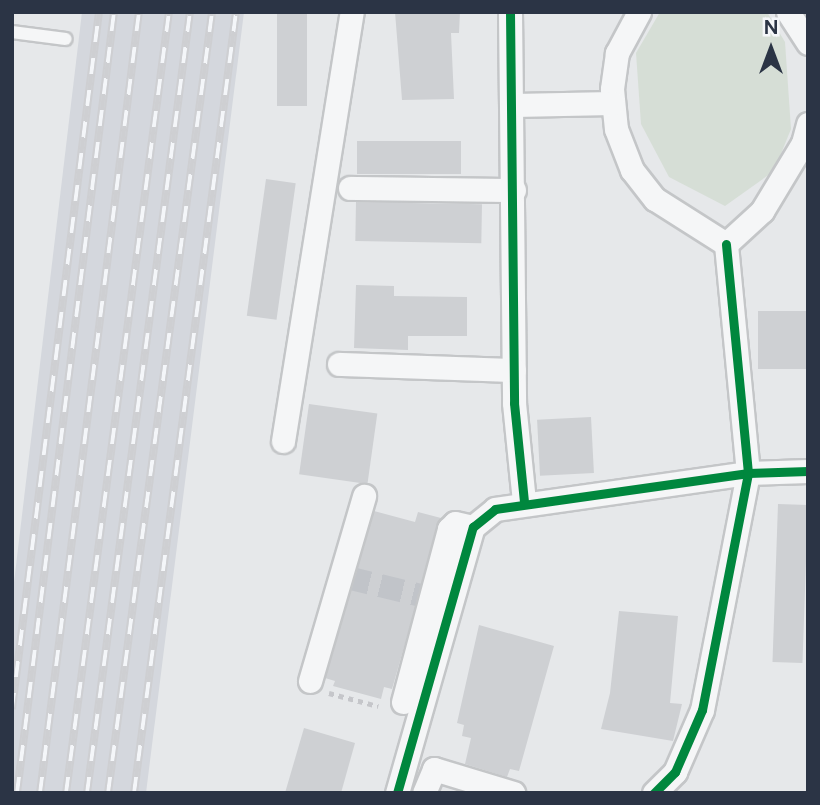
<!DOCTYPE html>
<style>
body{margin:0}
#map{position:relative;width:820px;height:805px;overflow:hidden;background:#e6e8ea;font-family:Figtree,sans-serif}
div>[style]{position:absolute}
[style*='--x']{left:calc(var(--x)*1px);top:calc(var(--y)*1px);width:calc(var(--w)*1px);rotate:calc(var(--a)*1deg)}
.built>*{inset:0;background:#d4d7dd}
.green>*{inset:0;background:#d6ded6}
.building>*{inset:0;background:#ced0d3;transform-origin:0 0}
.minor-tunnel>*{height:23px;margin-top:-11.5px;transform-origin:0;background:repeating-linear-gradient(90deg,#c1c4c9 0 23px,transparent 0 34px)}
.path>*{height:4.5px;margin-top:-2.25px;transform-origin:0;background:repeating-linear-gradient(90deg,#c5c6ca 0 5px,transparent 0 10px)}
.roads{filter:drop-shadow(2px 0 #c4c6c8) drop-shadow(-2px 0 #c4c6c8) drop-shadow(0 2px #c4c6c8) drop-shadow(0 -2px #c4c6c8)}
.service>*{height:12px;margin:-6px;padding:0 6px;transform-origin:6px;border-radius:6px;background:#f5f6f7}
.minor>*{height:23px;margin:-11.5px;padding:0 11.5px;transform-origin:11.5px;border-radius:11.5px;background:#f5f6f7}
.rail>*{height:8px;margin-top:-4px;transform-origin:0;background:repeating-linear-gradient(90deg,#f4f6f9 0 16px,#cecfd2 0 32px);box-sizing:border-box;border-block:2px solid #cecfd2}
.cycleway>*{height:9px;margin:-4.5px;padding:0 4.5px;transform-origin:4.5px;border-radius:4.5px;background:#00873e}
span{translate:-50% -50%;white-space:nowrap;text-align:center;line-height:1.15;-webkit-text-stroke:7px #f4f6f9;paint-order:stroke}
.frame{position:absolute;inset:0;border:14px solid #2b3445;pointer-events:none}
.north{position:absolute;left:736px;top:14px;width:70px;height:70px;-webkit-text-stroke:5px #f4f6f9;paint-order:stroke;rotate:0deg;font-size:19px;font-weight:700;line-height:28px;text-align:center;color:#2b3445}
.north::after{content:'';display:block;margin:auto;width:24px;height:32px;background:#2b3445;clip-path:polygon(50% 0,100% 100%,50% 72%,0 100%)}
</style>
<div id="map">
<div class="built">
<i style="clip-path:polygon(82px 12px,244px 12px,146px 793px,12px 793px,12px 599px)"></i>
</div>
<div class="green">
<i style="clip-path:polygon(660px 12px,767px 12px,785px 42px,791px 129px,774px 171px,725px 206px,669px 177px,641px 124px,636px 53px)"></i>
</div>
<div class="building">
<i style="left:277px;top:12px;width:30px;height:94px"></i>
<i style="clip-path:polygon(395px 12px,460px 12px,459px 33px,451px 33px,454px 99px,402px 100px)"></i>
<i style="left:357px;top:141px;width:104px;height:33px"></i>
<i style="left:266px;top:179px;width:30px;height:138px;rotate:8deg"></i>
<i style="left:356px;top:202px;width:126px;height:39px;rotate:1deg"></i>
<i style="clip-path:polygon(356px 285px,394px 286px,394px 296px,467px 297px,467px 336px,408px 336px,408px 350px,354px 348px)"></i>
<i style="left:758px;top:311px;width:50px;height:58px"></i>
<i style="left:309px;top:404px;width:69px;height:71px;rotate:8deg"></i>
<i style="left:591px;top:417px;width:56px;height:54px;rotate:87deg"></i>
<i style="left:778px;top:504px;width:30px;height:158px;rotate:2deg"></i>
<i style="clip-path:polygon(374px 511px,415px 522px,418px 512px,441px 518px,392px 689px,384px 687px,381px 699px,333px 686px,335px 681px,325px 678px)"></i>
<i style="clip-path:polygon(619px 611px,678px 616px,670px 703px,682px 704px,673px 741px,601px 729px,610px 693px)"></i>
<i style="clip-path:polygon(479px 625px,554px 646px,519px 771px,510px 769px,507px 777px,465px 764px,471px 738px,462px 736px,464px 725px,457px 723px)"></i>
<i style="clip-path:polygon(304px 728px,355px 743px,341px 793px,285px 793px)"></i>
</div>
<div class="minor-tunnel">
<i style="--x:347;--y:577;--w:84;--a:13.7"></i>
</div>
<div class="path">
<i style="--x:329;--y:693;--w:51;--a:14.9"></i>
</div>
<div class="roads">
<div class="service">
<i style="--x:12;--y:32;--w:54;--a:7.4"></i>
</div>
<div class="minor">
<i style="--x:510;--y:12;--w:391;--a:89.4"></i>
<i style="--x:514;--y:403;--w:100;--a:84.2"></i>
<i style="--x:639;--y:12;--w:47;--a:118.2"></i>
<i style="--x:617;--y:53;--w:36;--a:98"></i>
<i style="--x:612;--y:89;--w:40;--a:84.3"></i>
<i style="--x:616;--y:129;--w:44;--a:68.7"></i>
<i style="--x:632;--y:170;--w:37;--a:52"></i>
<i style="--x:655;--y:199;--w:84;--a:32.4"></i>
<i style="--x:788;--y:12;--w:37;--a:57"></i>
<i style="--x:513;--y:105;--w:100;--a:-1.1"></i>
<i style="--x:350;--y:188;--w:164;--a:0.7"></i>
<i style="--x:726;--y:244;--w:49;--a:-42.5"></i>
<i style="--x:762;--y:211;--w:79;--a:-58.9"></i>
<i style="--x:803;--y:143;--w:20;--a:-75"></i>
<i style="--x:339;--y:364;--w:175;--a:2"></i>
<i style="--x:283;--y:441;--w:435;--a:-80.9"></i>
<i style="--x:310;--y:681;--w:193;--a:-73.7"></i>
<i style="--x:403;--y:702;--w:179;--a:-75.1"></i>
<i style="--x:449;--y:529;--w:8;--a:-45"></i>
<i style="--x:455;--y:523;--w:18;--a:13"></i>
<i style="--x:397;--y:793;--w:277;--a:-74.1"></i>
<i style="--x:473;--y:527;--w:28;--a:-39"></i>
<i style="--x:495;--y:509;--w:256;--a:-8.1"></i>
<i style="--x:748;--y:473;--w:60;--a:-1.9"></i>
<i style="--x:424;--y:793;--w:26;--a:-67"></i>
<i style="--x:434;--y:769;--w:83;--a:16.9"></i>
<i style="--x:654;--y:793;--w:30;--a:-45"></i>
<i style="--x:675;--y:772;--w:68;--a:-66.5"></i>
<i style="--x:702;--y:710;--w:241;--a:-79"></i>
<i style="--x:748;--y:473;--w:230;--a:-95.5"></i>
</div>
</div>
<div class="rail">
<i style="--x:12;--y:709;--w:702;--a:-82.89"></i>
<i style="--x:17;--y:793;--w:787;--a:-82.92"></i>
<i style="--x:40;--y:793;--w:787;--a:-82.78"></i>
<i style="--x:66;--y:793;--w:788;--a:-82.49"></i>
<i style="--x:87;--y:793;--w:788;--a:-82.49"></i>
<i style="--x:108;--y:793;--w:788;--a:-82.41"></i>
<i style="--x:134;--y:793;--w:788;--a:-82.56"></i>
</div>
<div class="cycleway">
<i style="--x:510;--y:12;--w:391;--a:89.4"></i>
<i style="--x:514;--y:403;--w:100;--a:84.2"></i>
<i style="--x:397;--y:793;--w:277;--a:-74.1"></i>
<i style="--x:473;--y:527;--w:28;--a:-39"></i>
<i style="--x:495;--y:509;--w:256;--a:-8.1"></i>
<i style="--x:748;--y:473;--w:60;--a:-1.9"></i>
<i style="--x:654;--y:793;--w:30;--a:-45"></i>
<i style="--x:675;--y:772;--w:68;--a:-66.5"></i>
<i style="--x:702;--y:710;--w:241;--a:-79"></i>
<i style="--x:748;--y:473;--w:230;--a:-95.5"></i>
</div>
<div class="frame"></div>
<div class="north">N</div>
</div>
